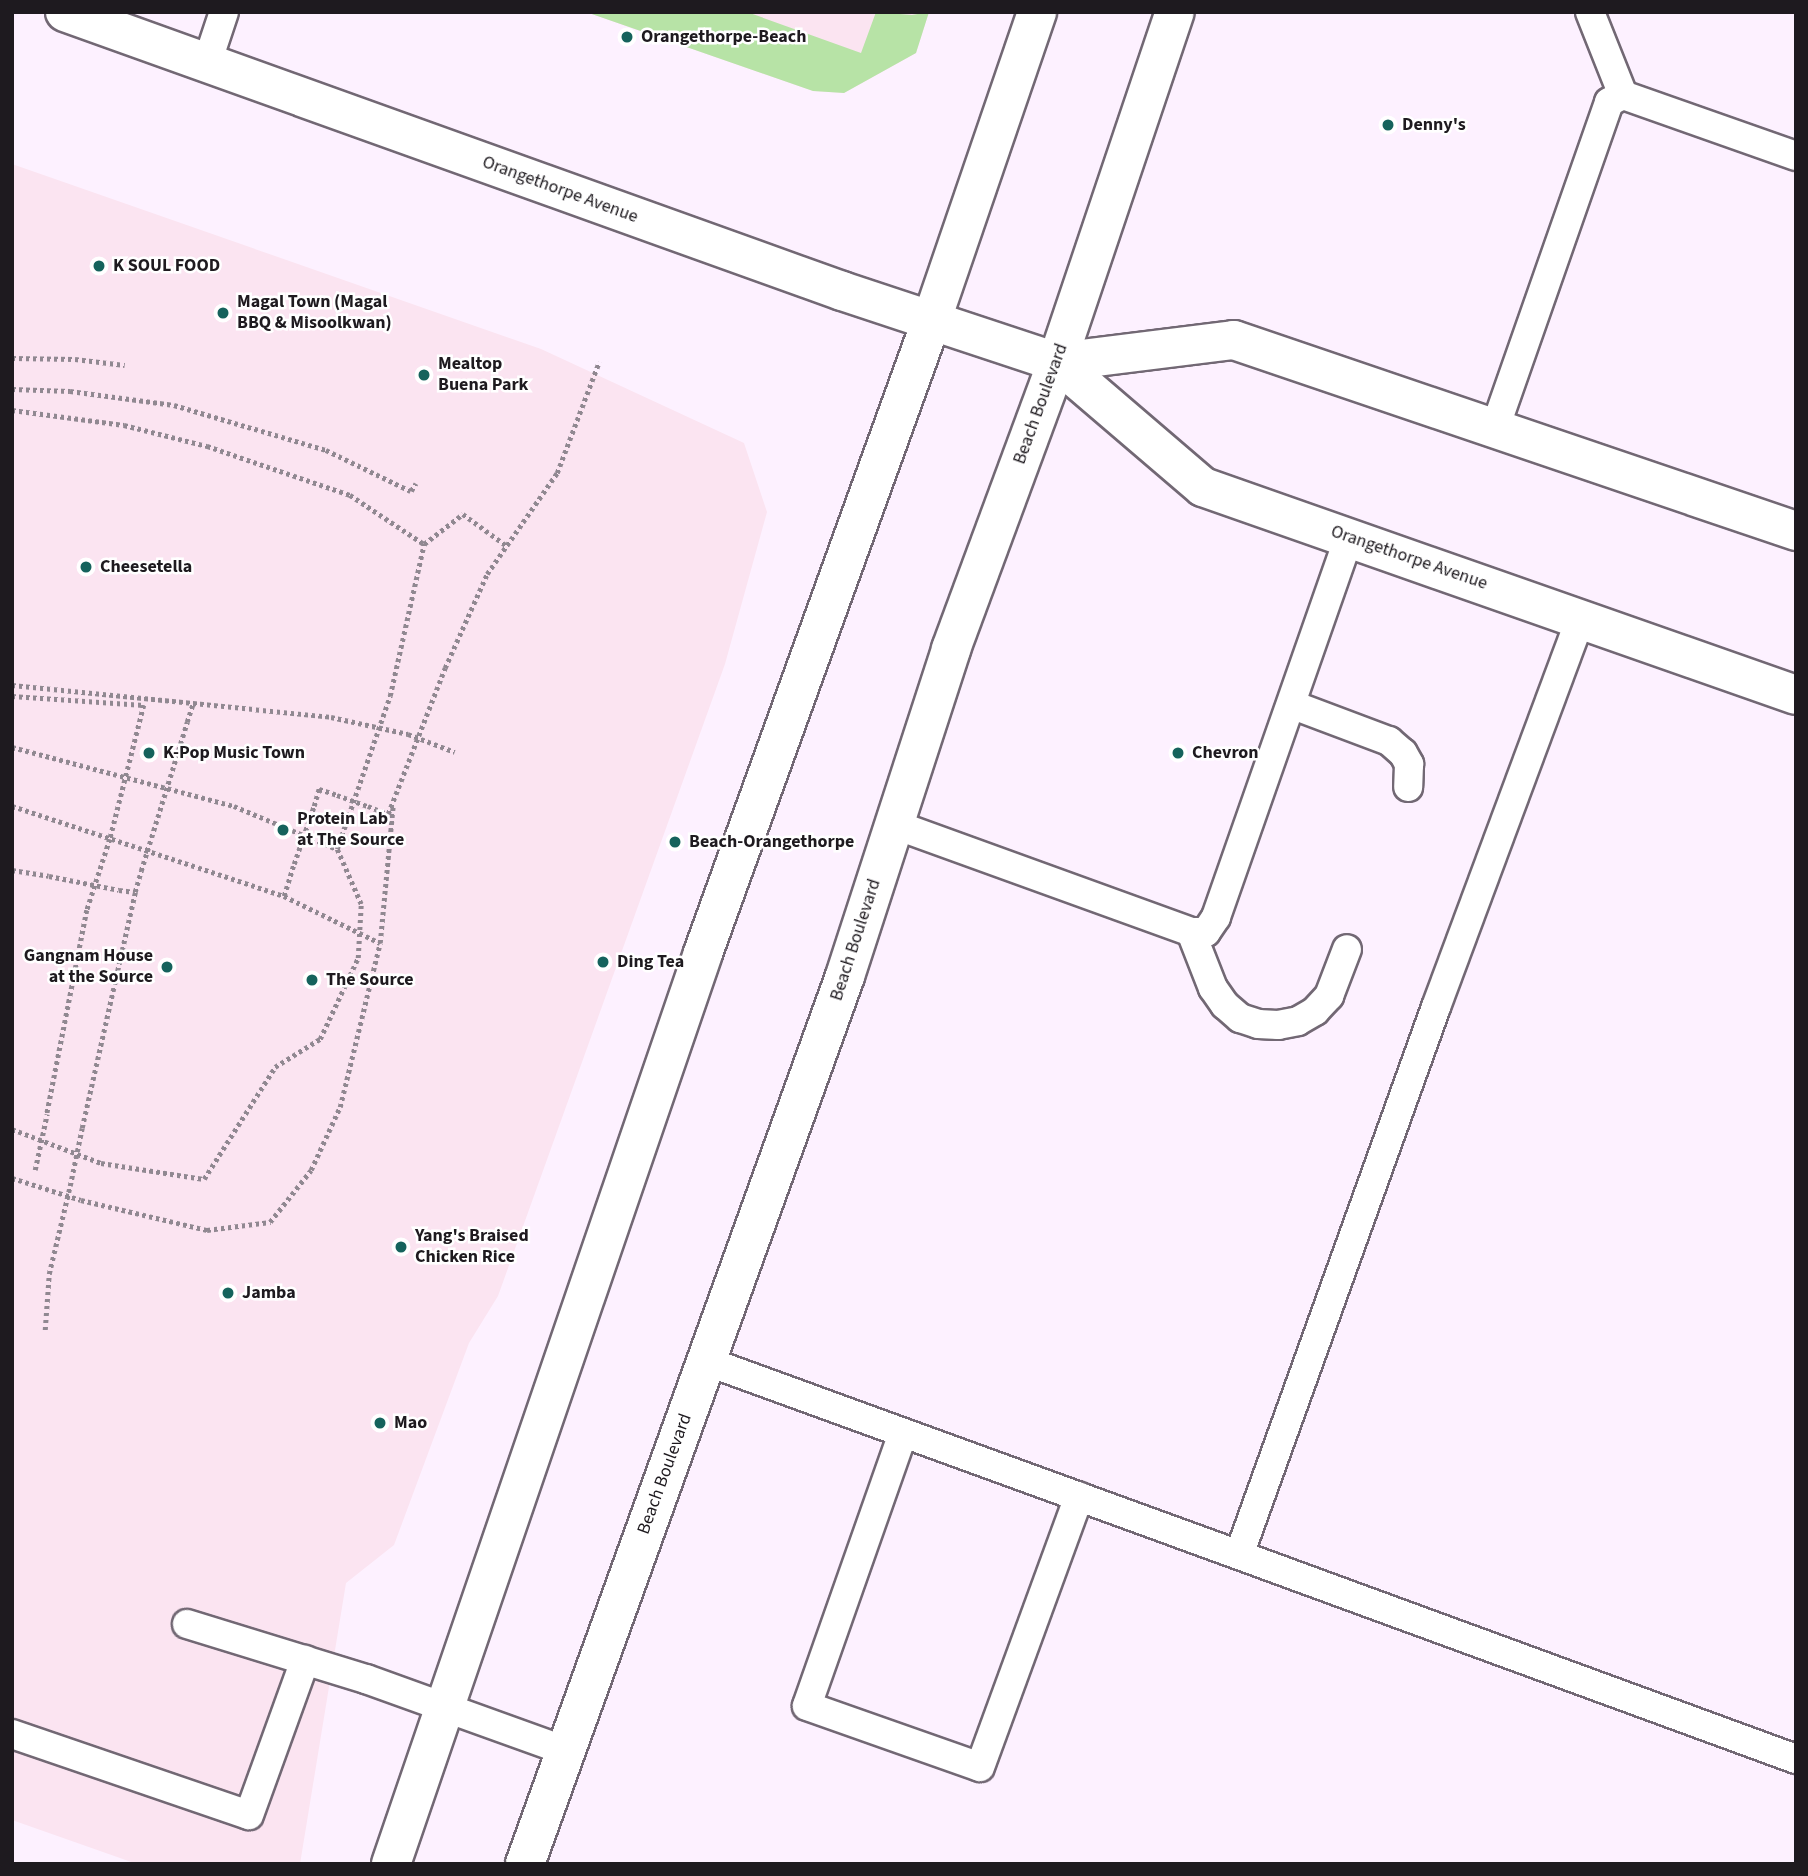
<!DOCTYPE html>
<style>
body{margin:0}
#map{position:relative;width:1808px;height:1876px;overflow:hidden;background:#fdf1ff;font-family:"Source Sans 3",sans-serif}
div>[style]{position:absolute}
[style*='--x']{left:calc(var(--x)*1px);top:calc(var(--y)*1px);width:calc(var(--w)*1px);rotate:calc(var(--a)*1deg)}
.commercial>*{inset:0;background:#fbe4f1}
.green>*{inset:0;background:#b7e3a6}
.path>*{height:4.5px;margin-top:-2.25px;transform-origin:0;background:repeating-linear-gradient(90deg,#908891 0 3.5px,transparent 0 7px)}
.roads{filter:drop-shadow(2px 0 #726874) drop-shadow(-2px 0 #726874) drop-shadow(0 2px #726874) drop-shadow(0 -2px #726874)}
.lane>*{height:28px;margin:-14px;padding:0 14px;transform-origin:14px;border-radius:14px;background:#fff}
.primary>*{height:38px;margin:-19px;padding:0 19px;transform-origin:19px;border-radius:19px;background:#fff}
.path-bridge>*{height:4.5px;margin-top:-2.25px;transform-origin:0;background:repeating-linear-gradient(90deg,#908891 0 3.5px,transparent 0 7px)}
.dots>*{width:19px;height:19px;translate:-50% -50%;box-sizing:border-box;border:4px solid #fff;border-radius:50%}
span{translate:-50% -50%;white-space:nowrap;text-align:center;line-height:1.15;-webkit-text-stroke:5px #fff;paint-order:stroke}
.poi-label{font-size:18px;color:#1e1a1f;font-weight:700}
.left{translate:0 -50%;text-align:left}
.right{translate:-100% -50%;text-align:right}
.street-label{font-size:18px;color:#1e1a1f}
.frame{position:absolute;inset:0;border:14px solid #1e1a1f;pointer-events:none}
</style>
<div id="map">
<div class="commercial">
<i style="clip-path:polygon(586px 12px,929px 12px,916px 53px,844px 93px,813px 91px)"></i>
<i style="clip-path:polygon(12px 164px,541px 349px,744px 443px,767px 512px,725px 664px,498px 1296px,469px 1343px,394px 1545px,346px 1583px,300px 1864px,137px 1864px,12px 1820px)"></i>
</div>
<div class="green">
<i style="clip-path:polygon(586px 12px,747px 12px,861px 53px,876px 12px,912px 15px,929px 12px,916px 53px,844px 93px,813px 91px)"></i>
</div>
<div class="path">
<i style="--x:12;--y:358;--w:63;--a:0.9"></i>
<i style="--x:75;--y:359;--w:50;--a:6.8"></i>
<i style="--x:12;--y:389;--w:58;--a:2"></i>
<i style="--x:70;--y:391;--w:105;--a:7.7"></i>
<i style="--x:174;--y:405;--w:159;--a:16.5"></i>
<i style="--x:326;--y:450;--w:94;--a:25.8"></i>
<i style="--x:411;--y:491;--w:9;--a:-58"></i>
<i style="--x:12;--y:410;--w:113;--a:7.6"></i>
<i style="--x:124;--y:425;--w:86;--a:14.2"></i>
<i style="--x:207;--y:446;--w:151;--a:18.9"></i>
<i style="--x:350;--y:495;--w:89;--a:33.5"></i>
<i style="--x:424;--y:544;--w:49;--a:-37.6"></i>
<i style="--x:463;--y:514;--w:54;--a:36"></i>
<i style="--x:12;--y:685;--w:321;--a:5.7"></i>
<i style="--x:331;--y:717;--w:79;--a:12.4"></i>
<i style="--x:408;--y:734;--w:50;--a:21"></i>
<i style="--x:12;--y:696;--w:132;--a:3.9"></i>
<i style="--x:144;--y:705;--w:138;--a:104.2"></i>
<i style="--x:110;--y:839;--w:75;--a:107.9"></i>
<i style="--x:87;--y:910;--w:208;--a:101.1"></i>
<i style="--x:187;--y:722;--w:20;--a:-72"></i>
<i style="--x:12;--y:747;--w:230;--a:14.9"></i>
<i style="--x:234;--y:806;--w:112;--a:22.7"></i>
<i style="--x:337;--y:849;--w:162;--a:-70.9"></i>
<i style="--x:390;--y:696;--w:156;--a:-77.4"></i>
<i style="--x:12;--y:806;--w:287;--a:18.3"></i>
<i style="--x:284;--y:896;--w:34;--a:-73"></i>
<i style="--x:314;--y:806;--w:18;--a:-74"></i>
<i style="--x:319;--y:789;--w:19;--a:18"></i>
<i style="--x:368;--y:806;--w:22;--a:22"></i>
<i style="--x:388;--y:814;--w:157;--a:-68.7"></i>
<i style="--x:445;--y:668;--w:103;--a:-65.9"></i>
<i style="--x:487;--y:574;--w:123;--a:-55.3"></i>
<i style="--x:557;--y:473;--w:119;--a:-69.3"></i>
<i style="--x:12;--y:870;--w:37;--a:9"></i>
<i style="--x:119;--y:890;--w:16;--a:7"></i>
<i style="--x:135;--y:892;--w:22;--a:-74"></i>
<i style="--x:284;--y:896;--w:107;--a:26.1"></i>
<i style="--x:380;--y:943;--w:138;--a:-84.6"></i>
<i style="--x:82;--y:1128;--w:242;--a:-77.3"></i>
<i style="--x:12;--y:1129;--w:95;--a:20.9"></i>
<i style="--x:101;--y:1163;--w:104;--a:8.8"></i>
<i style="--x:204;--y:1179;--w:133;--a:-57.6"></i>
<i style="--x:275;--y:1067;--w:53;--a:-31.9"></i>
<i style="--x:320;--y:1039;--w:89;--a:-64.9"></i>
<i style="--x:358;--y:958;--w:54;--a:-86.8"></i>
<i style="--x:361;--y:904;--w:60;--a:-113.6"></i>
<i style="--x:12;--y:1178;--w:72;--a:17.7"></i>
<i style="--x:81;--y:1200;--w:130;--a:13.4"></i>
<i style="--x:207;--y:1230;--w:64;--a:-7.2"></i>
<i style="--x:270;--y:1222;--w:66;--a:-51.7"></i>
<i style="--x:311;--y:1170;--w:69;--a:-65.3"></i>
<i style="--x:340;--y:1107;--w:169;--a:-76.3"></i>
<i style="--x:45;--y:1330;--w:56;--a:-85.9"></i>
<i style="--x:49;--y:1274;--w:90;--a:-76.6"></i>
</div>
<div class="roads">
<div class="lane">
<i style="--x:207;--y:63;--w:54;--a:-71.6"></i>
<i style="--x:1623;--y:95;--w:183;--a:19.4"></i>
<i style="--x:1495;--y:428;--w:345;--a:-70.7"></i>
<i style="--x:1609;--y:102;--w:16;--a:-27"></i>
<i style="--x:1623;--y:95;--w:89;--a:-111.7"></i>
<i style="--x:1293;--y:705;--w:103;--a:20.6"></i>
<i style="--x:1389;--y:741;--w:18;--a:41"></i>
<i style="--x:1403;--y:753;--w:13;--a:61"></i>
<i style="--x:1409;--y:764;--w:23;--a:92"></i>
<i style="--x:893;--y:824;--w:317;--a:19.9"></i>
<i style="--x:1191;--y:932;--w:15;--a:0"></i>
<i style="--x:1206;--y:932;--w:18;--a:-56"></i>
<i style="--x:1216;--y:917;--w:403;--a:-70.7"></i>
<i style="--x:1191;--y:932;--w:60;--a:68.6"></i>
<i style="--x:1213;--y:988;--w:21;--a:55"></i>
<i style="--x:1225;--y:1005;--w:20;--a:41"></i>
<i style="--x:1240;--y:1018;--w:19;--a:18"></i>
<i style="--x:1258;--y:1024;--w:20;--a:3"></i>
<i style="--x:1278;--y:1025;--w:20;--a:-11"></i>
<i style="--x:1298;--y:1021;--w:20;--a:-30"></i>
<i style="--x:1315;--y:1011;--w:21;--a:-47"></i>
<i style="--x:1329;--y:996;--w:50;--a:-69"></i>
<i style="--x:706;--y:1361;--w:567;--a:20"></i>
<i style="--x:1239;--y:1555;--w:582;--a:-70.23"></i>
<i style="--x:1436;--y:1007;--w:415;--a:-69.6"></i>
<i style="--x:903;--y:1433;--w:289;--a:109.4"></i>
<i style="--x:807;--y:1706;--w:183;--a:19.4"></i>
<i style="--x:980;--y:1767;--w:288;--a:-69.9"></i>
<i style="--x:1239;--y:1555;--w:593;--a:20.12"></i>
<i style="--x:187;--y:1624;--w:187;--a:17.1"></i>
<i style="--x:366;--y:1679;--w:213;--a:19.8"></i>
<i style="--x:12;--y:1734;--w:250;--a:18.9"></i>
<i style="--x:249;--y:1815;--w:165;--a:-70.1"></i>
</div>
<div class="primary">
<i style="--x:65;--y:12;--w:826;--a:19.75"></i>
<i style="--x:842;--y:291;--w:226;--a:18.3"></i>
<i style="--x:1057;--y:362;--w:192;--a:40.6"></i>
<i style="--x:1203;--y:487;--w:628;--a:19.33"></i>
<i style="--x:1057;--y:362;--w:178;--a:-7.1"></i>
<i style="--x:1234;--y:340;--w:594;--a:18.77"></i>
<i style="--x:391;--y:1864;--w:963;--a:-71.09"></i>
<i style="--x:703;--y:953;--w:671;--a:-70.13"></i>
<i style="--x:931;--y:322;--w:328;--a:-71.1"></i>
<i style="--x:525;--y:1864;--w:944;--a:-70.18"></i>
<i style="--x:845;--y:976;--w:344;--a:-72"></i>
<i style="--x:951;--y:649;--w:306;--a:-69.7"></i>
<i style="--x:1057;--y:362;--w:369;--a:-71.4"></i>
</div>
</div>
<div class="path-bridge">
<i style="--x:337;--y:795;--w:33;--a:20"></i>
<i style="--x:294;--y:864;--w:61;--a:-71"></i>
<i style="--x:141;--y:871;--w:156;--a:-72.8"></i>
<i style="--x:49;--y:876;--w:71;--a:11.3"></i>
<i style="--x:35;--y:1170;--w:57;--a:-77.9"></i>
<i style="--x:70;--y:1186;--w:59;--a:-78.3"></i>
</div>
<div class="dots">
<i style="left:627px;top:37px;background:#15625c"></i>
<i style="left:1388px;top:125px;background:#15625c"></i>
<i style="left:99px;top:266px;background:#15625c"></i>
<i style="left:223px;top:313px;background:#15625c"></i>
<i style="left:424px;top:375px;background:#15625c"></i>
<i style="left:86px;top:567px;background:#15625c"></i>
<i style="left:149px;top:753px;background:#15625c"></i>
<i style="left:1178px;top:753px;background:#15625c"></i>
<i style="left:283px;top:830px;background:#15625c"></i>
<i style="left:675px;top:842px;background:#15625c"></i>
<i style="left:603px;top:962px;background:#15625c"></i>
<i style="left:167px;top:967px;background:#15625c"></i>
<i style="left:312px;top:980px;background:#15625c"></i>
<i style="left:401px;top:1247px;background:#15625c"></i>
<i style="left:228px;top:1293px;background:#15625c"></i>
<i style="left:380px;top:1423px;background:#15625c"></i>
</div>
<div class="poi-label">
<span class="left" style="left:641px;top:37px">Orangethorpe-Beach</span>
<span class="left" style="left:1402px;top:125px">Denny's</span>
<span class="left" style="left:113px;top:266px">K SOUL FOOD</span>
<span class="left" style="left:237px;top:313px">Magal Town (Magal<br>BBQ &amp; Misoolkwan)</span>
<span class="left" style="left:438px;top:375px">Mealtop<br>Buena Park</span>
<span class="left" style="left:100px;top:567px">Cheesetella</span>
<span class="left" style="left:163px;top:753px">K-Pop Music Town</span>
<span class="left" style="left:1192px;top:753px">Chevron</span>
<span class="left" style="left:297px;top:830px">Protein Lab<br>at The Source</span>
<span class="left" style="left:689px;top:842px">Beach-Orangethorpe</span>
<span class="right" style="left:153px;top:967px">Gangnam House<br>at the Source</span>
<span class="left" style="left:617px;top:962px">Ding Tea</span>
<span class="left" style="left:326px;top:980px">The Source</span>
<span class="left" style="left:415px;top:1247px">Yang's Braised<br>Chicken Rice</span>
<span class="left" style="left:242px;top:1293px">Jamba</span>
<span class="left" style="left:394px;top:1423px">Mao</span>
</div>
<div class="street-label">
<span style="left:560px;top:190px;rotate:20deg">Orangethorpe Avenue</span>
<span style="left:1041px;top:404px;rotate:-70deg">Beach Boulevard</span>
<span style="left:1409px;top:558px;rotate:19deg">Orangethorpe Avenue</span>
<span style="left:856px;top:940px;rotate:-72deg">Beach Boulevard</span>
<span style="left:665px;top:1474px;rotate:-70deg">Beach Boulevard</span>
</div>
<div class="frame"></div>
</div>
